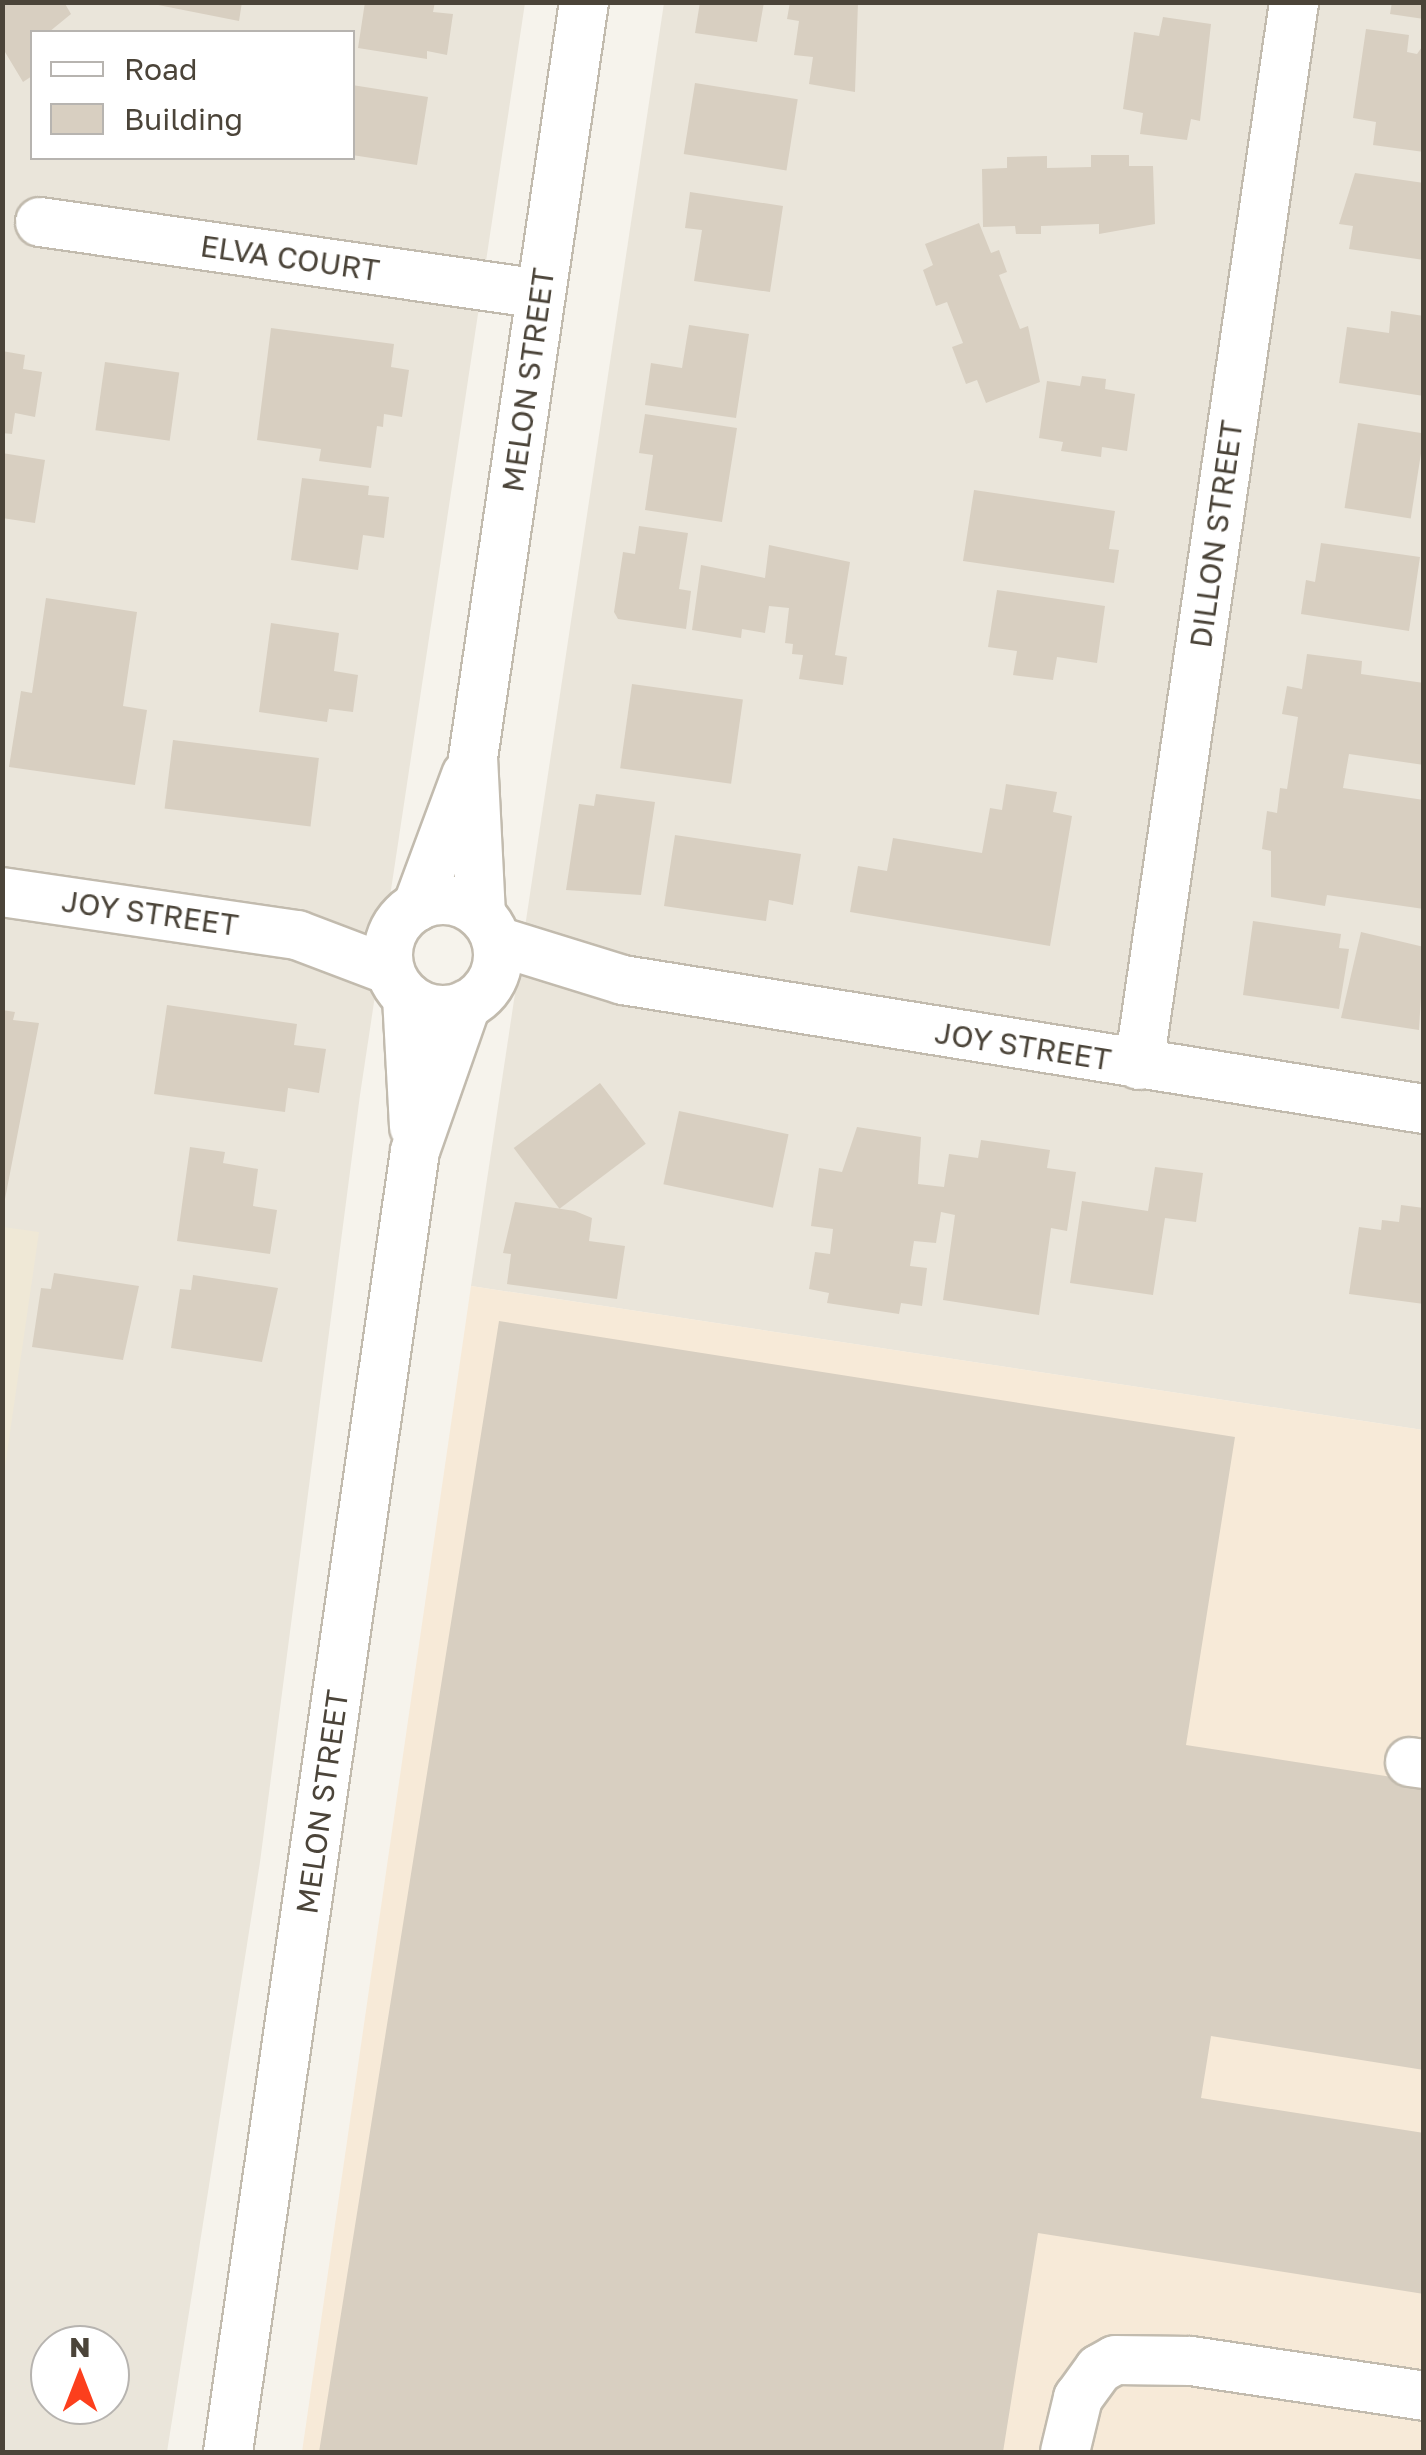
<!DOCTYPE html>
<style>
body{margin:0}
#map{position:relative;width:1426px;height:2455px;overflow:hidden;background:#f6f3ec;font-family:"Golos Text",sans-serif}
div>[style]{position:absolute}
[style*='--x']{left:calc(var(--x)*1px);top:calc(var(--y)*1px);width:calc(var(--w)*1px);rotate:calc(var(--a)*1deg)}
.residential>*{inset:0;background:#eae5da}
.commercial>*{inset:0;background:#f7ead8}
.education>*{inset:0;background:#efe8d6}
.building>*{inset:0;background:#d8cfc1;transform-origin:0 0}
.roads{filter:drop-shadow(2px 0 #c2bbae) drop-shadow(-2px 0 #c2bbae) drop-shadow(0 2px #c2bbae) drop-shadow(0 -2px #c2bbae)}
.minor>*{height:48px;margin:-24px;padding:0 24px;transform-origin:24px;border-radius:24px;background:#fff}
.minor>.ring{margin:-24px;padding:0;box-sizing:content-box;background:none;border:48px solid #fff;border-radius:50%}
span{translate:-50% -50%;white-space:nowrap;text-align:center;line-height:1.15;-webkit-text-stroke:8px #fff;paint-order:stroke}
.street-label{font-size:30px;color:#4b4439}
.frame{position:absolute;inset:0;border:5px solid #4b4439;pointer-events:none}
.legend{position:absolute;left:30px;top:30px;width:325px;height:130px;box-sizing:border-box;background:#fff;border:2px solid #b7b4b0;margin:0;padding:12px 18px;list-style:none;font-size:30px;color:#4b4439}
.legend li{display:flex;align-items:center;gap:20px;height:50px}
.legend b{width:50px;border:2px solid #b7b4b0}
.north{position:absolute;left:30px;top:2325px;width:100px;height:100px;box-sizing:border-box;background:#fff;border:2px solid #b7b4b0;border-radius:50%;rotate:0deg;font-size:28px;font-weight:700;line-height:40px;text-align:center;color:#4b4439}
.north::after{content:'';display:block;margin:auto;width:35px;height:45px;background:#fc3f1d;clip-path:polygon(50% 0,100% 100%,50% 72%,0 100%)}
</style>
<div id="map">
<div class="residential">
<i style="clip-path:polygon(evenodd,3px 3px,525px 3px,360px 1095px,260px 1862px,167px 2452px,3px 2452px,3px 3px,32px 32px,352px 32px,352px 158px,32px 158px,32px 32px,3px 3px,50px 2345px,110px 2345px,110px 2405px,50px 2405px,50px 2345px)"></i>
<i style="clip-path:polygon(664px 3px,1423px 3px,1423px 1430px,471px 1286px)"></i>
</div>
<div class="commercial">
<i style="clip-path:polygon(471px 1286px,1423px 1430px,1423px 2452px,302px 2452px)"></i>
</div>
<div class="education">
<i style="clip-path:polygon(3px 1227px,39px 1232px,3px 1481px,2px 1227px)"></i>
</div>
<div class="building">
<i style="clip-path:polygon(2px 2px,64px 2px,71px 14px,49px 32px,32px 32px,32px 76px,23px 82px,2px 47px)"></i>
<i style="clip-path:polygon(143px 2px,242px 2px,239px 21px)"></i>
<i style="clip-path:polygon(365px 2px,435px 2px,433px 12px,453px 14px,447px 55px,427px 51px,427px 59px,358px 48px)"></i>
<i style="clip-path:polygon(700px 2px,764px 2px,757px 42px,695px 33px)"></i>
<i style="clip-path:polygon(790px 2px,858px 2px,855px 92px,809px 84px,813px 57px,794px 55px,799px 21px,787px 19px)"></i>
<i style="clip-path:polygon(1392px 2px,1424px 2px,1424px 19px,1390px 14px)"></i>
<i style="clip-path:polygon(1163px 17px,1211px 24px,1200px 121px,1191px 119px,1187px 140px,1140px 134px,1143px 113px,1123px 109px,1134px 32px,1159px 36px)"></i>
<i style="clip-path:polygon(1366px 29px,1409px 35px,1407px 52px,1417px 54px,1424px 44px,1424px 152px,1373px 145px,1376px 122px,1353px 118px)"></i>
<i style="left:695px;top:83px;width:104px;height:72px;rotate:9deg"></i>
<i style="clip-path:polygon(352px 85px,428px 97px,417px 165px,352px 155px)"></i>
<i style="clip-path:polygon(1091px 155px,1129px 155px,1129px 166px,1153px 166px,1155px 224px,1099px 234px,1099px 224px,1041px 226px,1041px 234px,1016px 234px,1015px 226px,983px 227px,982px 169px,1007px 168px,1007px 157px,1047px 156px,1047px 168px,1091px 167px)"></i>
<i style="clip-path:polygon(1355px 173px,1424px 183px,1424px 260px,1349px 249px,1353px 226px,1339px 224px)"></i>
<i style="clip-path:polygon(690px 192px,783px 206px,770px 292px,694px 281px,702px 230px,685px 228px)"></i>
<i style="clip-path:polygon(979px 223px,991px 253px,999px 250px,1007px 272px,999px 275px,1020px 329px,1028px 326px,1040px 382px,986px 403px,977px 380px,966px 384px,952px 347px,963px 343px,947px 302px,936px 306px,923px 270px,933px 265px,925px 244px)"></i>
<i style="clip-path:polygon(1391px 311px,1424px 316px,1424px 396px,1339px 383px,1347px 327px,1389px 333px)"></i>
<i style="clip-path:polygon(689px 325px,749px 334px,736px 418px,645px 405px,651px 363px,682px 368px)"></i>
<i style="clip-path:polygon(271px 328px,394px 344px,391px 367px,409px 370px,402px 417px,384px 414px,383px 427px,377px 426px,371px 468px,319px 461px,321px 449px,257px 440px)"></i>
<i style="clip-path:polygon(2px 351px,25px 355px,23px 369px,42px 372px,35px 417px,15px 413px,12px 434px,2px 433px)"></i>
<i style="left:105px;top:362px;width:75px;height:69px;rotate:8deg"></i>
<i style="clip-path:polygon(1082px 376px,1106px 379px,1105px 389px,1135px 394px,1127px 451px,1102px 447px,1101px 457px,1061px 451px,1063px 442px,1039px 438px,1047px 381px,1080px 386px)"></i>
<i style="clip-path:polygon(645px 414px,737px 428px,722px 522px,645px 510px,653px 455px,639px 453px)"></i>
<i style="left:1358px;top:423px;width:67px;height:86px;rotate:9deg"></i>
<i style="clip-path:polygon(2px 453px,45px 460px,35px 523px,2px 518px)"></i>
<i style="clip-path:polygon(302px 478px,369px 486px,368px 495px,389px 497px,384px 538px,363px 535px,358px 570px,291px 560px)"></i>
<i style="clip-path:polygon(974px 490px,1115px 511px,1109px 549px,1119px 550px,1114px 583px,963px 561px)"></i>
<i style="clip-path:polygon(639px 526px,688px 533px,679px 589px,691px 591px,686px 629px,618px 619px,614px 612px,623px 552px,635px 554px)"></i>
<i style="clip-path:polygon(1321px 543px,1420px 557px,1409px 631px,1301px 614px,1306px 580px,1315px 582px)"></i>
<i style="clip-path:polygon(769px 545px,850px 562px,835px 655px,847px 657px,843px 685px,799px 679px,803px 655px,792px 654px,793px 644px,785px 643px,789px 608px,769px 606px,765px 633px,742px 629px,741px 638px,692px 630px,701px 565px,765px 578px)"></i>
<i style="clip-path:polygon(997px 590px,1105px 606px,1097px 663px,1057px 657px,1053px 680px,1013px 675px,1017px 651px,988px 647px)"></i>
<i style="clip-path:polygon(46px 598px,137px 612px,123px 706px,147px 710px,135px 785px,9px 767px,21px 691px,32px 693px)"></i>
<i style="clip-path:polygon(271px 623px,339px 633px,334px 671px,358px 675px,353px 712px,329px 709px,327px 722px,259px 712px)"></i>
<i style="clip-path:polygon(1307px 654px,1362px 661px,1361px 674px,1424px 683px,1424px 765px,1349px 754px,1343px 788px,1424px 800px,1424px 909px,1327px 895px,1325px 906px,1271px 897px,1271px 851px,1262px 849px,1267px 811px,1277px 813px,1280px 788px,1287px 789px,1298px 717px,1282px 714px,1287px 686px,1302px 689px)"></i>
<i style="left:632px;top:684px;width:112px;height:85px;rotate:8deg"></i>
<i style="left:173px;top:740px;width:147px;height:69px;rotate:7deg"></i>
<i style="clip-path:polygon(1006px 784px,1057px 792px,1053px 812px,1072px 816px,1050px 946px,850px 912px,858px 866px,887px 871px,893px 838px,982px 853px,990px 808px,1002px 810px)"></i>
<i style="clip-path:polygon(596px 794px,655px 802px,641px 895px,566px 890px,579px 804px,594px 806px)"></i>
<i style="clip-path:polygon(675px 835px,801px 854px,793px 905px,769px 900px,766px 921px,664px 906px)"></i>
<i style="clip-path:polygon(1253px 921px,1341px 934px,1339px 948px,1349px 949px,1339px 1009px,1243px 995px)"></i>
<i style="clip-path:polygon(1361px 932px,1424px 947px,1419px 1030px,1341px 1018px)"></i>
<i style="clip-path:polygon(167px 1005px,297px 1024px,294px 1045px,326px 1049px,319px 1093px,288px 1088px,285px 1112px,154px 1094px)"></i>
<i style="clip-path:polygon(2px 1010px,15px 1012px,13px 1020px,39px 1023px,5px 1199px)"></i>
<i style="left:600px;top:1083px;width:76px;height:108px;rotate:53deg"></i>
<i style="left:679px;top:1111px;width:112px;height:75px;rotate:12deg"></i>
<i style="clip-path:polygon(857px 1127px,921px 1137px,918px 1184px,944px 1187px,949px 1154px,978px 1158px,981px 1140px,1050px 1150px,1047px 1168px,1076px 1172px,1067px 1231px,1051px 1228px,1039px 1315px,943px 1300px,955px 1215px,941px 1212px,936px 1243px,914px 1241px,910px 1266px,927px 1268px,922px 1306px,901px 1303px,899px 1314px,827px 1303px,829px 1293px,809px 1289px,815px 1252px,830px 1254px,833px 1229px,811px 1226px,819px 1168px,842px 1172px)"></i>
<i style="clip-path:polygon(190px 1147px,225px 1152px,223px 1163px,258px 1169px,253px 1206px,277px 1210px,270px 1254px,177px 1241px)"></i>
<i style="clip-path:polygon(1155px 1167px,1203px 1173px,1196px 1222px,1165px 1218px,1153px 1295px,1070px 1283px,1082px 1201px,1148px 1211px)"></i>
<i style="clip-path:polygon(515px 1202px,575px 1211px,592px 1218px,589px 1241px,625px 1246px,617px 1299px,507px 1284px,511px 1254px,503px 1253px)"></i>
<i style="clip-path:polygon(1401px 1205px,1424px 1208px,1424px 1304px,1349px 1294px,1359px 1227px,1381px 1230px,1382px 1220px,1399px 1222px)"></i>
<i style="clip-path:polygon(54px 1273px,139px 1286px,123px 1360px,32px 1347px,41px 1288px,51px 1289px)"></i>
<i style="clip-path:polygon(193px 1275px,278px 1288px,262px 1362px,171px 1348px,180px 1289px,191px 1290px)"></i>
<i style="clip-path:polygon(499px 1321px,1235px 1437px,1186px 1745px,1424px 1782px,1424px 2070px,1211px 2036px,1201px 2098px,1424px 2133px,1424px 2294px,1038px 2233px,1003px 2452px,319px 2452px)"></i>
</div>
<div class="roads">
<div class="minor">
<i style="--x:40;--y:222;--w:506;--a:8.18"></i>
<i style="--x:2;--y:892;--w:298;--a:8.3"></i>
<i style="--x:297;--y:935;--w:98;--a:20.8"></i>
<i class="ring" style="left:388px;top:900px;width:62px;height:62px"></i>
<i style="--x:417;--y:907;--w:141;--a:-69.6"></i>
<i style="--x:481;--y:915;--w:157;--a:-92.9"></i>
<i style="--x:473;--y:758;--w:764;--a:-81.65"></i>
<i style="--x:497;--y:941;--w:132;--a:17.2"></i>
<i style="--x:623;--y:980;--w:811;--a:9.15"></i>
<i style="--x:407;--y:997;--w:130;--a:86.9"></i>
<i style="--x:1139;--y:1065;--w:1074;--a:-81.7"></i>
<i style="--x:1410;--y:1762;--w:14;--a:8"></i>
<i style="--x:228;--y:2452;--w:1314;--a:-81.82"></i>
<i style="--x:415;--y:1151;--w:155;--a:-70.7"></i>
<i style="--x:1065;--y:2452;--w:56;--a:-76.5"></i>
<i style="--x:1078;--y:2398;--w:36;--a:-54"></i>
<i style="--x:1099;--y:2369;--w:18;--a:-29"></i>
<i style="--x:1115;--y:2360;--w:76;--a:0.8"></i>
<i style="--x:1191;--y:2361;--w:236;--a:8.5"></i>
</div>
</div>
<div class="street-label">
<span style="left:290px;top:258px;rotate:8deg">ELVA COURT</span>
<span style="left:528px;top:380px;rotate:-82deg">MELON STREET</span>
<span style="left:1216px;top:534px;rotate:-82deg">DILLON STREET</span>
<span style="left:150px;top:913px;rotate:8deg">JOY STREET</span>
<span style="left:1023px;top:1046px;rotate:9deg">JOY STREET</span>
<span style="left:322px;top:1802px;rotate:-82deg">MELON STREET</span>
</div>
<div class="frame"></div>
<ul class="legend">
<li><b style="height:12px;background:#fff"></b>Road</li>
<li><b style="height:28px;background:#d8cfc1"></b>Building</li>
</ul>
<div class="north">N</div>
</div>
